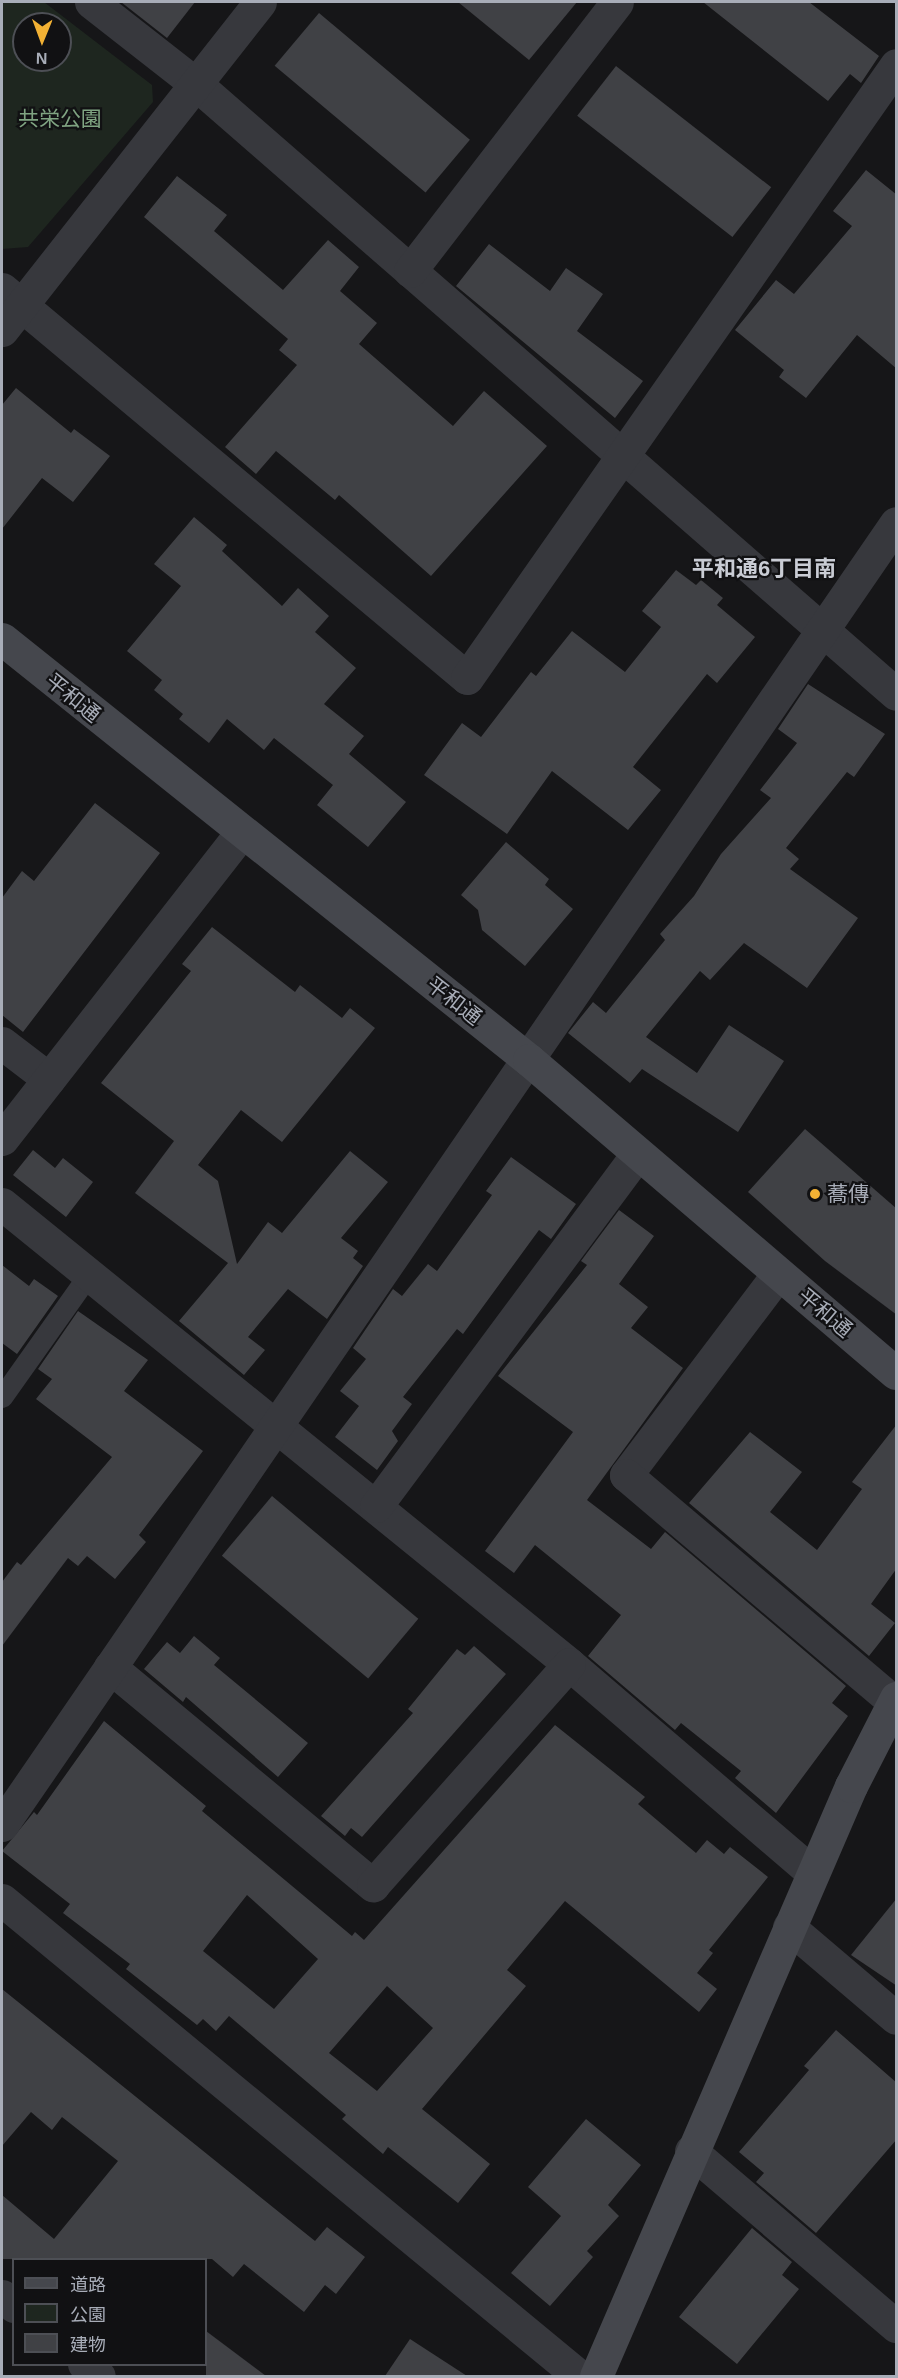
<!DOCTYPE html>
<meta charset="utf-8">
<style>
body{margin:0}
#map{position:relative;width:898px;height:2378px;overflow:hidden;background:#161618;font-family:Arial,"Noto Sans JP",sans-serif}
div>[style]{position:absolute}
[style*='--x']{left:calc(var(--x)*1px);top:calc(var(--y)*1px);width:calc(var(--w)*1px);rotate:calc(var(--a)*1deg)}
.green>*{inset:0;background:#1e261f}
.building>*{inset:0;background:#404145;transform-origin:0 0}
.lane>*{height:21px;margin:-10.5px;padding:0 10.5px;transform-origin:10.5px;border-radius:10.5px;background:#37383d}
.street>*{height:33px;margin:-16.5px;padding:0 16.5px;transform-origin:16.5px;border-radius:16.5px;background:#37383d}
.secondary>*{height:33px;margin:-16.5px;padding:0 16.5px;transform-origin:16.5px;border-radius:16.5px;background:#45474d}
.dots>*{width:16px;height:16px;translate:-50% -50%;box-sizing:border-box;border:3px solid #111113;border-radius:50%}
span{translate:-50% -50%;white-space:nowrap;text-align:center;line-height:1.15;-webkit-text-stroke:4.5px #111113;paint-order:stroke}
.park-label{font-size:21px;color:#7fa381}
.street-label{font-size:21px;color:#a8adb8}
.poi-label{font-size:21px;color:#a8adb8}
.left{translate:0 -50%;text-align:left}
.neighbourhood-label{font-size:22px;color:#c9ccd4;font-weight:700}
.frame{position:absolute;inset:0;border:3px solid #a8adb8;pointer-events:none}
.legend{position:absolute;left:12px;top:2258px;width:195px;height:108px;box-sizing:border-box;background:#111113;border:2px solid #4d4f55;margin:0;padding:8px 10px;list-style:none;font-size:18px;color:#a8adb8}
.legend li{display:flex;align-items:center;gap:12px;height:30px}
.legend b{width:30px;border:2px solid #4d4f55}
.north{position:absolute;left:12px;top:12px;width:60px;height:60px;box-sizing:border-box;background:#111113;border:2px solid #4d4f55;border-radius:50%;rotate:181deg;font-size:16px;font-weight:700;line-height:24px;text-align:center;color:#a8adb8}
.north::after{content:'';display:block;margin:auto;width:21px;height:27px;background:#f2b134;clip-path:polygon(50% 0,100% 100%,50% 72%,0 100%)}
</style>
<div id="map">
<div class="green">
<i style="clip-path:polygon(evenodd,2px 2px,44px 2px,152px 85px,153px 102px,28px 247px,2px 249px,2px 2px,24px 24px,60px 24px,60px 60px,24px 60px,24px 24px)"></i>
</div>
<div class="building">
<i style="clip-path:polygon(121px 2px,195px 2px,167px 38px)"></i>
<i style="clip-path:polygon(458px 2px,577px 2px,529px 60px)"></i>
<i style="clip-path:polygon(703px 2px,809px 2px,879px 56px,861px 83px,850px 74px,828px 101px)"></i>
<i style="left:319px;top:13px;width:197px;height:69px;rotate:40deg"></i>
<i style="left:616px;top:66px;width:197px;height:63px;rotate:38deg"></i>
<i style="clip-path:polygon(866px 170px,897px 195px,897px 369px,857px 335px,806px 398px,779px 377px,784px 370px,735px 330px,776px 280px,794px 294px,852px 226px,833px 211px)"></i>
<i style="clip-path:polygon(177px 176px,227px 215px,214px 231px,283px 290px,328px 240px,359px 267px,340px 291px,377px 323px,359px 344px,453px 426px,484px 391px,547px 446px,431px 576px,339px 495px,335px 500px,276px 451px,256px 474px,225px 447px,297px 365px,279px 350px,288px 339px,144px 217px)"></i>
<i style="clip-path:polygon(489px 244px,550px 291px,566px 268px,603px 294px,577px 331px,643px 381px,615px 418px,456px 286px)"></i>
<i style="clip-path:polygon(16px 388px,71px 433px,74px 429px,110px 456px,73px 502px,42px 478px,2px 529px,2px 405px)"></i>
<i style="clip-path:polygon(194px 517px,227px 545px,222px 551px,282px 606px,298px 588px,329px 616px,315px 632px,356px 668px,324px 704px,364px 736px,349px 754px,406px 802px,368px 847px,317px 805px,333px 785px,274px 738px,264px 750px,227px 719px,209px 743px,179px 719px,183px 714px,154px 690px,162px 680px,127px 651px,181px 586px,154px 564px)"></i>
<i style="clip-path:polygon(676px 570px,696px 585px,701px 580px,723px 598px,717px 605px,755px 637px,717px 683px,707px 674px,633px 767px,661px 790px,628px 830px,552px 771px,507px 834px,424px 775px,462px 723px,481px 737px,531px 672px,536px 676px,572px 631px,625px 672px,661px 627px,642px 611px)"></i>
<i style="clip-path:polygon(808px 684px,885px 734px,854px 777px,847px 772px,786px 848px,799px 859px,790px 869px,858px 918px,807px 988px,744px 943px,710px 980px,700px 971px,646px 1037px,697px 1073px,729px 1025px,784px 1061px,738px 1132px,642px 1069px,630px 1083px,568px 1033px,593px 1002px,606px 1013px,665px 940px,660px 934px,694px 896px,721px 854px,771px 798px,760px 790px,797px 743px,778px 729px)"></i>
<i style="clip-path:polygon(95px 803px,160px 853px,23px 1032px,2px 1015px,2px 898px,22px 871px,34px 881px)"></i>
<i style="clip-path:polygon(506px 842px,549px 879px,545px 885px,573px 909px,525px 966px,482px 930px,478px 910px,461px 895px)"></i>
<i style="clip-path:polygon(212px 927px,295px 992px,300px 985px,342px 1018px,350px 1008px,375px 1028px,282px 1142px,241px 1110px,198px 1165px,218px 1181px,237px 1264px,268px 1222px,282px 1233px,350px 1151px,388px 1182px,341px 1238px,358px 1251px,353px 1258px,363px 1266px,327px 1319px,288px 1289px,248px 1337px,265px 1350px,244px 1375px,179px 1321px,228px 1263px,135px 1193px,174px 1141px,101px 1083px,191px 971px,182px 964px)"></i>
<i style="clip-path:polygon(805px 1129px,897px 1209px,897px 1315px,825px 1261px,748px 1192px)"></i>
<i style="clip-path:polygon(33px 1150px,55px 1168px,63px 1158px,93px 1182px,66px 1217px,13px 1175px)"></i>
<i style="clip-path:polygon(511px 1157px,576px 1204px,551px 1239px,539px 1230px,463px 1334px,457px 1329px,403px 1397px,412px 1404px,392px 1431px,398px 1441px,377px 1470px,335px 1437px,359px 1406px,340px 1391px,366px 1359px,353px 1348px,393px 1289px,402px 1296px,428px 1264px,437px 1271px,492px 1195px,486px 1191px)"></i>
<i style="clip-path:polygon(619px 1210px,654px 1236px,619px 1284px,648px 1307px,631px 1328px,683px 1368px,587px 1500px,651px 1549px,665px 1532px,846px 1686px,832px 1703px,848px 1716px,776px 1813px,735px 1778px,741px 1771px,681px 1723px,675px 1730px,588px 1656px,621px 1615px,535px 1545px,514px 1573px,485px 1551px,573px 1432px,498px 1376px,587px 1265px,581px 1261px)"></i>
<i style="clip-path:polygon(2px 1265px,29px 1286px,34px 1279px,58px 1296px,17px 1354px,2px 1343px)"></i>
<i style="clip-path:polygon(78px 1311px,148px 1360px,124px 1391px,203px 1451px,139px 1535px,146px 1542px,115px 1579px,87px 1556px,78px 1566px,68px 1558px,2px 1646px,2px 1582px,17px 1562px,21px 1565px,112px 1457px,36px 1399px,52px 1379px,38px 1369px)"></i>
<i style="clip-path:polygon(897px 1424px,897px 1568px,871px 1604px,895px 1623px,869px 1656px,689px 1503px,750px 1432px,802px 1472px,770px 1512px,817px 1550px,862px 1489px,852px 1482px)"></i>
<i style="left:272px;top:1496px;width:191px;height:78px;rotate:40deg"></i>
<i style="clip-path:polygon(194px 1636px,220px 1658px,214px 1665px,308px 1743px,278px 1777px,186px 1697px,183px 1702px,144px 1669px,167px 1642px,180px 1653px)"></i>
<i style="clip-path:polygon(474px 1646px,506px 1674px,362px 1837px,351px 1828px,345px 1836px,321px 1816px,413px 1713px,408px 1709px,457px 1649px,465px 1655px)"></i>
<i style="clip-path:polygon(evenodd,104px 1721px,206px 1806px,202px 1811px,352px 1936px,355px 1932px,364px 1940px,555px 1725px,645px 1797px,638px 1804px,696px 1853px,707px 1840px,724px 1854px,730px 1847px,768px 1877px,709px 1950px,713px 1953px,697px 1973px,717px 1989px,699px 2012px,565px 1901px,507px 1970px,526px 1986px,422px 2109px,490px 2164px,458px 2203px,388px 2147px,383px 2154px,342px 2119px,346px 2115px,229px 2016px,216px 2031px,203px 2019px,197px 2025px,126px 1969px,130px 1964px,63px 1913px,70px 1904px,2px 1851px,34px 1812px,37px 1815px,104px 1721px,247px 1895px,318px 1959px,274px 2009px,203px 1951px,247px 1895px,104px 1721px,387px 1986px,433px 2028px,377px 2091px,329px 2053px,387px 1986px)"></i>
<i style="clip-path:polygon(897px 1898px,897px 1986px,851px 1955px)"></i>
<i style="clip-path:polygon(2px 1989px,315px 2241px,327px 2227px,365px 2257px,336px 2294px,325px 2285px,304px 2312px,244px 2264px,233px 2277px,212px 2259px,2px 2259px,2px 2195px,54px 2239px,118px 2161px,62px 2117px,52px 2130px,31px 2112px,2px 2146px)"></i>
<i style="clip-path:polygon(836px 2030px,897px 2083px,897px 2139px,816px 2233px,756px 2182px,764px 2173px,739px 2152px,809px 2070px,804px 2066px)"></i>
<i style="clip-path:polygon(586px 2119px,641px 2165px,608px 2205px,619px 2216px,587px 2251px,593px 2257px,550px 2306px,511px 2273px,561px 2216px,528px 2187px)"></i>
<i style="clip-path:polygon(752px 2228px,792px 2262px,782px 2275px,799px 2289px,737px 2364px,679px 2317px)"></i>
<i style="clip-path:polygon(206px 2331px,266px 2376px,206px 2376px)"></i>
<i style="clip-path:polygon(410px 2339px,467px 2376px,385px 2376px)"></i>
</div>
<div class="lane">
<i style="--x:2;--y:1397;--w:151;--a:-54.7"></i>
</div>
<div class="street">
<i style="--x:91;--y:2;--w:133;--a:38"></i>
<i style="--x:196;--y:84;--w:928;--a:41.07"></i>
<i style="--x:410;--y:271;--w:339;--a:-52.4"></i>
<i style="--x:2;--y:289;--w:606;--a:39.91"></i>
<i style="--x:467;--y:678;--w:748;--a:-55.01"></i>
<i style="--x:2;--y:330;--w:417;--a:-51.8"></i>
<i style="--x:2;--y:1043;--w:59;--a:37.5"></i>
<i style="--x:2;--y:1139;--w:388;--a:-52"></i>
<i style="--x:2;--y:1204;--w:730;--a:39.05"></i>
<i style="--x:569;--y:1664;--w:321;--a:40.6"></i>
<i style="--x:778;--y:1274;--w:252;--a:127.1"></i>
<i style="--x:626;--y:1475;--w:351;--a:40.3"></i>
<i style="--x:376;--y:1506;--w:438;--a:-53.4"></i>
<i style="--x:110;--y:1667;--w:342;--a:39.7"></i>
<i style="--x:373;--y:1885;--w:295;--a:-48.4"></i>
<i style="--x:2;--y:1825;--w:1579;--a:-55.53"></i>
<i style="--x:2;--y:1900;--w:748;--a:39.52"></i>
<i style="--x:789;--y:1927;--w:140;--a:40.4"></i>
<i style="--x:691;--y:2151;--w:270;--a:40.5"></i>
<i style="--x:2;--y:2296;--w:16;--a:40"></i>
<i style="--x:84;--y:2364;--w:19;--a:39"></i>
</div>
<div class="secondary">
<i style="--x:2;--y:639;--w:675;--a:38.62"></i>
<i style="--x:529;--y:1060;--w:482;--a:40.5"></i>
<i style="--x:596;--y:2376;--w:643;--a:-66.63"></i>
<i style="--x:851;--y:1786;--w:99;--a:-62.9"></i>
</div>
<div class="dots">
<i style="left:815px;top:1194px;background:#f2b134"></i>
</div>
<div class="park-label">
<span style="left:60px;top:119px">共栄公園</span>
</div>
<div class="street-label">
<span style="left:73px;top:698px;rotate:39deg">平和通</span>
<span style="left:454px;top:1001px;rotate:38deg">平和通</span>
<span style="left:825px;top:1313px;rotate:40deg">平和通</span>
</div>
<div class="poi-label">
<span class="left" style="left:827px;top:1194px">蕎傳</span>
</div>
<div class="neighbourhood-label">
<span style="left:764px;top:569px">平和通6丁目南</span>
</div>
<div class="frame"></div>
<ul class="legend">
<li><b style="height:8px;background:#45474d"></b>道路</li>
<li><b style="height:16px;background:#1e261f"></b>公園</li>
<li><b style="height:16px;background:#404145"></b>建物</li>
</ul>
<div class="north">N</div>
</div>
